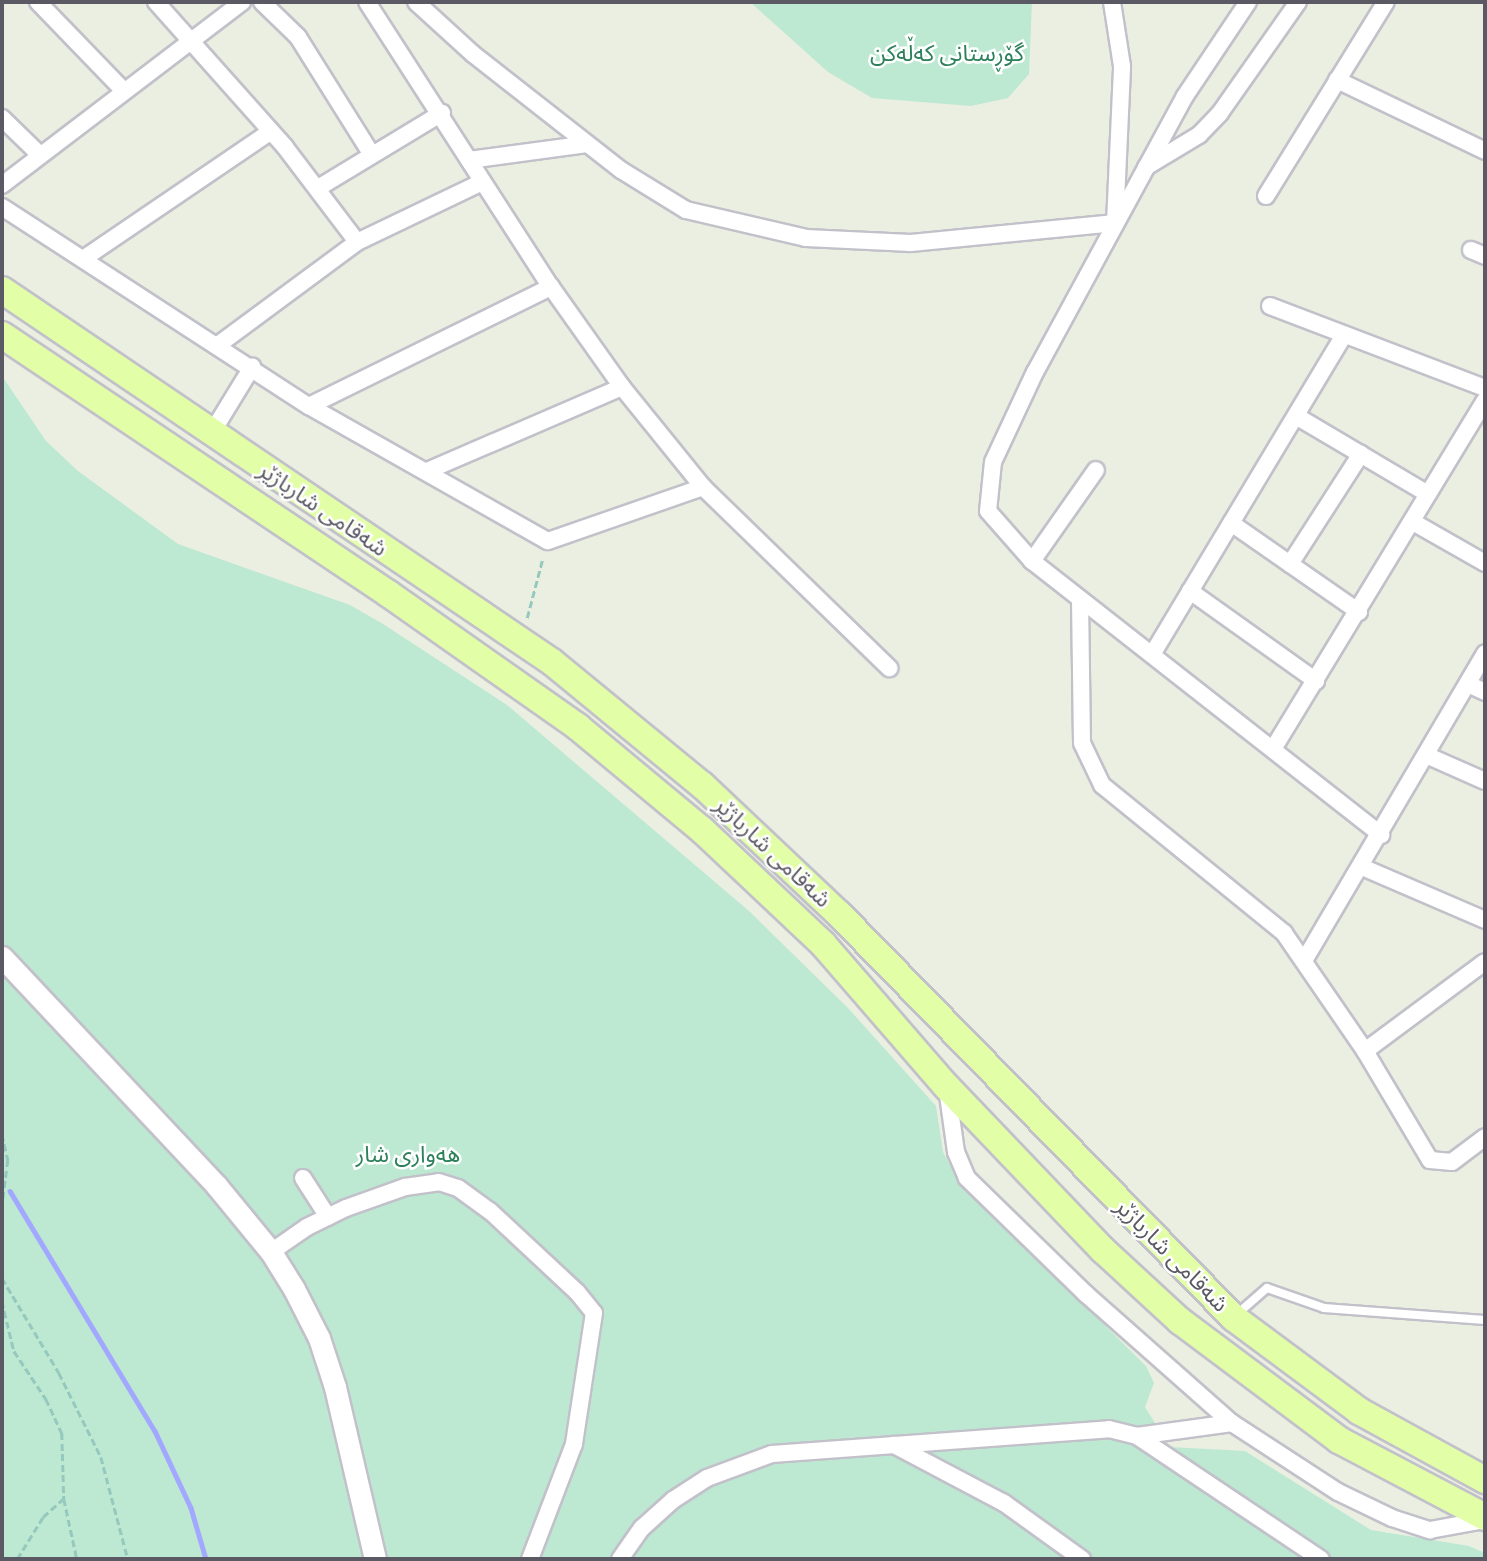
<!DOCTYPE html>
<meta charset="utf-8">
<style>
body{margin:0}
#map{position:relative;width:1487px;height:1561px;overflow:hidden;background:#ebefe2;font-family:Ubuntu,"Noto Sans Arabic",sans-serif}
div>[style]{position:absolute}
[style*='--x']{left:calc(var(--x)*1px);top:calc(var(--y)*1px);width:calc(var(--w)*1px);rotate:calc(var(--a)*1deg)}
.green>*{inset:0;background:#bde8d2}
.stream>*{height:4.5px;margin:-2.25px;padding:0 2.25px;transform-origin:2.25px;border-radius:2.25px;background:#a2a8ff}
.path>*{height:2.5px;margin-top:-1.25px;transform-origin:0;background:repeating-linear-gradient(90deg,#95c9bd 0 7px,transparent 0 10.5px)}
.roads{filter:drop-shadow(2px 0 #c2c1ca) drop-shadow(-2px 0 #c2c1ca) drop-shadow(0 2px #c2c1ca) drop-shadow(0 -2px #c2c1ca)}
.service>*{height:8px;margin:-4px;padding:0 4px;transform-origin:4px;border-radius:4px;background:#fff}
.minor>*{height:16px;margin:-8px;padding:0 8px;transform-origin:8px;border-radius:8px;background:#fff}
.tertiary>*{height:21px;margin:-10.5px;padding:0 10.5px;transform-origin:10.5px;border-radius:10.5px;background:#fff}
.primary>*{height:26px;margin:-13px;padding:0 13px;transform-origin:13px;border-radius:13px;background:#e2ffa7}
span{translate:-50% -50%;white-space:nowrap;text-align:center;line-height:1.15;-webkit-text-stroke:5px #fff;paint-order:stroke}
.park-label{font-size:23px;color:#2d815a}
.street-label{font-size:23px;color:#5b5a64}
.frame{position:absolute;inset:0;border:4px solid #5b5a64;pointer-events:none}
</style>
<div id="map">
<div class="green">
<i style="clip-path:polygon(750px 2px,1032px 2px,1029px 74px,1008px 98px,971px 106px,872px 98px,828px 72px)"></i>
<i style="clip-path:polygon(2px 376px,46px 441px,78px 471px,178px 544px,350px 605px,383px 624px,507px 705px,749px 911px,848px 1008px,936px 1106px,943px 1152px,958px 1180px,1146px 1366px,1154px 1383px,1145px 1407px,1170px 1447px,1245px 1451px,1371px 1530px,1469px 1546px,1485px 1553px,1485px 1559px,2px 1559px)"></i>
</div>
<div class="stream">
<i style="--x:10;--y:1191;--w:280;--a:58.9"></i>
<i style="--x:155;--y:1431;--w:85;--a:64.9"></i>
<i style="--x:191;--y:1508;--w:53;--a:73.6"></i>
</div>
<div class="path">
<i style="--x:527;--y:618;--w:63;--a:-75.3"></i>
<i style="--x:2;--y:1134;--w:27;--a:77"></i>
<i style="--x:8;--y:1160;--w:46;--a:97.4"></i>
<i style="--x:2;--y:1278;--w:111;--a:59"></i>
<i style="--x:59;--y:1373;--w:94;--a:63.4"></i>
<i style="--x:101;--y:1457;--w:106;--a:75.2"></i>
<i style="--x:2;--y:1301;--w:51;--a:76.5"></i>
<i style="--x:14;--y:1351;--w:58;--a:56.3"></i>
<i style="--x:46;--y:1399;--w:38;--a:65"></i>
<i style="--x:62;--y:1433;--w:66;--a:88.3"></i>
<i style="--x:64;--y:1499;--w:61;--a:77.8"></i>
<i style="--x:17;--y:1559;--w:49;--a:-58.2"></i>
<i style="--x:43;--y:1517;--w:27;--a:-42"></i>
</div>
<div class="roads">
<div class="service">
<i style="--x:1236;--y:1315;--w:41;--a:-41.1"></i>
<i style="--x:1267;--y:1288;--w:60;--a:19.3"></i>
<i style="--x:1324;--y:1308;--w:161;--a:4.3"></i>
</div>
<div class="minor">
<i style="--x:38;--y:2;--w:121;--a:46"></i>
<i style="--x:156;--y:2;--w:194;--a:48.3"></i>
<i style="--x:285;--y:147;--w:119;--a:52.8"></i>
<i style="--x:262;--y:2;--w:50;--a:44.2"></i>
<i style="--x:298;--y:37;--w:139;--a:57.9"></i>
<i style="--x:367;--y:2;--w:339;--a:57.2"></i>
<i style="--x:551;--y:287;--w:123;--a:54.6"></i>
<i style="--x:622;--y:387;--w:129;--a:51"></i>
<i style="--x:703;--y:487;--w:260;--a:44.2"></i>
<i style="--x:416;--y:2;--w:77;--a:42.4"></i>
<i style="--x:473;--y:54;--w:188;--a:38.1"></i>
<i style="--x:621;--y:170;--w:76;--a:31.6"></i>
<i style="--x:686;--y:210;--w:123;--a:13.1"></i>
<i style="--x:806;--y:238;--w:105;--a:2.7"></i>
<i style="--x:911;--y:243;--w:205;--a:-5.6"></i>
<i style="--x:1115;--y:223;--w:157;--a:-87.4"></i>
<i style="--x:1122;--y:66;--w:65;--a:-98.9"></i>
<i style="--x:1248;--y:2;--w:113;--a:123.8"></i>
<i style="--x:1185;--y:96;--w:314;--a:118.5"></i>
<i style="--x:1035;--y:372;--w:99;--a:115"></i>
<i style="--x:993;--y:462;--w:49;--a:95.8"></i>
<i style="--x:988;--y:511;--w:67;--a:48.7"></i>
<i style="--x:1032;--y:561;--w:444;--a:38.1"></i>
<i style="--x:1337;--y:80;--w:164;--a:25.6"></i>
<i style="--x:2;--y:118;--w:53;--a:44.2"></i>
<i style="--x:469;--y:160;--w:119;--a:-7.7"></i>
<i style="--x:1146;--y:167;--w:62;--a:-31.1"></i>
<i style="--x:1199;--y:135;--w:30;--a:-46"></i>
<i style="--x:1220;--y:113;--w:136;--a:-54.9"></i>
<i style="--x:2;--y:185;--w:302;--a:-37.3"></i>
<i style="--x:318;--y:188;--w:145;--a:-31.2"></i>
<i style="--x:1266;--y:196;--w:228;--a:-58.3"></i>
<i style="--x:2;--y:207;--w:366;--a:33"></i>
<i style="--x:309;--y:406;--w:274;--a:29.5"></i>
<i style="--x:548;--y:541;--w:164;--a:-19.2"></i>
<i style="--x:1471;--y:250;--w:15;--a:23"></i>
<i style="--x:83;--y:259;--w:227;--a:-34.2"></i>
<i style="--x:1270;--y:306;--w:230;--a:20.9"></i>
<i style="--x:218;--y:345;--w:173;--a:-36.5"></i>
<i style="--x:357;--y:242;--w:139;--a:-25.6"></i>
<i style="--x:309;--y:406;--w:270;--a:-26.2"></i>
<i style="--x:1296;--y:416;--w:153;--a:30.6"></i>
<i style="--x:211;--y:434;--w:79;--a:-58.5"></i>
<i style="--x:427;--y:471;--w:212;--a:-23.3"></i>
<i style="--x:1413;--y:522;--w:83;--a:29.7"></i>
<i style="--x:1231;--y:523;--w:156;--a:34.8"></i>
<i style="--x:1032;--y:561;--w:111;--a:-54.9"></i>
<i style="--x:1290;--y:564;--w:131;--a:-57.2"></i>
<i style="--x:1190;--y:591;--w:155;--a:35.5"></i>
<i style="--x:1080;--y:599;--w:144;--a:89.2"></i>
<i style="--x:1082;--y:743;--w:47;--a:64.5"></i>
<i style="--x:1102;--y:785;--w:235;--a:39.1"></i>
<i style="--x:1284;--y:933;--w:143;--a:55.5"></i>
<i style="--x:1365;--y:1051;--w:127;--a:59.2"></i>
<i style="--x:1430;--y:1160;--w:22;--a:5"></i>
<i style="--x:1452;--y:1162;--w:41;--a:-37.1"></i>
<i style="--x:1153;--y:653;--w:371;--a:-59"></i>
<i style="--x:1468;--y:684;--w:19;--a:25"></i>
<i style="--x:1273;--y:749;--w:408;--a:-58.7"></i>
<i style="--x:1426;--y:755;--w:64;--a:23.8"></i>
<i style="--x:1362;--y:867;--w:134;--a:23.3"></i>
<i style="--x:1305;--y:959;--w:355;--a:-59.5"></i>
<i style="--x:1365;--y:1051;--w:149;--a:-36.6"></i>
<i style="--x:947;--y:1088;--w:65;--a:82"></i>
<i style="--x:956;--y:1152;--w:28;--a:67"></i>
<i style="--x:967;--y:1178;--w:166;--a:44.3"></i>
<i style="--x:1086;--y:1294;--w:195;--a:41.5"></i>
<i style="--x:1232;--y:1423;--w:126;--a:33.1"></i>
<i style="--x:1338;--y:1492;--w:60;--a:25.7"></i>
<i style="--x:1392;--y:1518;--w:40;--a:18"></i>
<i style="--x:1430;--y:1530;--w:56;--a:-10.3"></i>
<i style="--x:303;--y:1178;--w:46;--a:57.3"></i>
<i style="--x:271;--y:1252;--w:44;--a:-34.8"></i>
<i style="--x:307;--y:1227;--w:43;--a:-26"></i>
<i style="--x:346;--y:1208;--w:63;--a:-19.6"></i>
<i style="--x:405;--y:1187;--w:34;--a:-8"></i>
<i style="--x:439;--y:1182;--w:20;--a:18"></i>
<i style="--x:458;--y:1188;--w:39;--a:36"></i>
<i style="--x:490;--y:1211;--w:119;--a:43"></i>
<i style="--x:577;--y:1292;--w:27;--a:51"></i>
<i style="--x:594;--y:1313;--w:133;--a:98.7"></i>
<i style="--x:574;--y:1444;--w:123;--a:110.9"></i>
<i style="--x:1137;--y:1436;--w:96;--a:-7.8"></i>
<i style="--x:894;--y:1445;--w:124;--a:27.8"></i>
<i style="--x:1004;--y:1503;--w:96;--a:35.7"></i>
<i style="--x:620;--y:1559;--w:38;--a:-55"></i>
<i style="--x:642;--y:1528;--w:42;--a:-42.1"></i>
<i style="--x:673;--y:1500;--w:40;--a:-32.9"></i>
<i style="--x:707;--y:1478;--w:69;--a:-20.3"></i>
<i style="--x:772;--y:1454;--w:338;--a:-4.2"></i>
<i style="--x:1109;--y:1429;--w:29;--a:14"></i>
<i style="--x:1137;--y:1436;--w:221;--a:33.8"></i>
</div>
<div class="tertiary">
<i style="--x:2;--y:957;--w:313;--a:46.8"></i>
<i style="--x:216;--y:1185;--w:87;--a:50.6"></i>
<i style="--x:271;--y:1252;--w:44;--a:58.1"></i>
<i style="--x:294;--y:1289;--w:55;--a:63"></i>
<i style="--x:319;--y:1338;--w:52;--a:71.9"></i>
<i style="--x:335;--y:1387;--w:177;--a:76.9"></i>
</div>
<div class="primary">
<i style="--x:2;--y:290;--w:664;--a:34.07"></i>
<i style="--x:552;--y:662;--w:194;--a:39.4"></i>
<i style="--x:702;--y:785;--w:188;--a:43.3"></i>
<i style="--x:839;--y:914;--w:565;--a:45.65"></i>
<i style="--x:1234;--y:1318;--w:156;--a:36.6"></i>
<i style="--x:1359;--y:1411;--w:144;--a:28.7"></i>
<i style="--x:2;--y:335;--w:466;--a:33.8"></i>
<i style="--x:389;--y:594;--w:231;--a:35.1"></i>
<i style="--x:578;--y:727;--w:161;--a:39.7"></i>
<i style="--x:702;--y:830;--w:166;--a:43.3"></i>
<i style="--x:823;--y:944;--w:189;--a:49.1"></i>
<i style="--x:947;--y:1087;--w:226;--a:46.3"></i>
<i style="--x:1103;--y:1250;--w:105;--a:42.7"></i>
<i style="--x:1180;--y:1321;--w:199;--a:36.8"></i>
<i style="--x:1339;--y:1440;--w:165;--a:27.8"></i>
</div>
</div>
<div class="park-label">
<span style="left:947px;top:53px">گۆڕستانی کەڵەکن</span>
<span style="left:408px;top:1154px">هەواری شار</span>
</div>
<div class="street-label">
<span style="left:323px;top:509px;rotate:34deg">شەقامی شارباژێر</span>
<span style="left:773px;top:852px;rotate:43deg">شەقامی شارباژێر</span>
<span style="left:1172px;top:1255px;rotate:45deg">شەقامی شارباژێر</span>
</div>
<div class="frame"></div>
</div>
